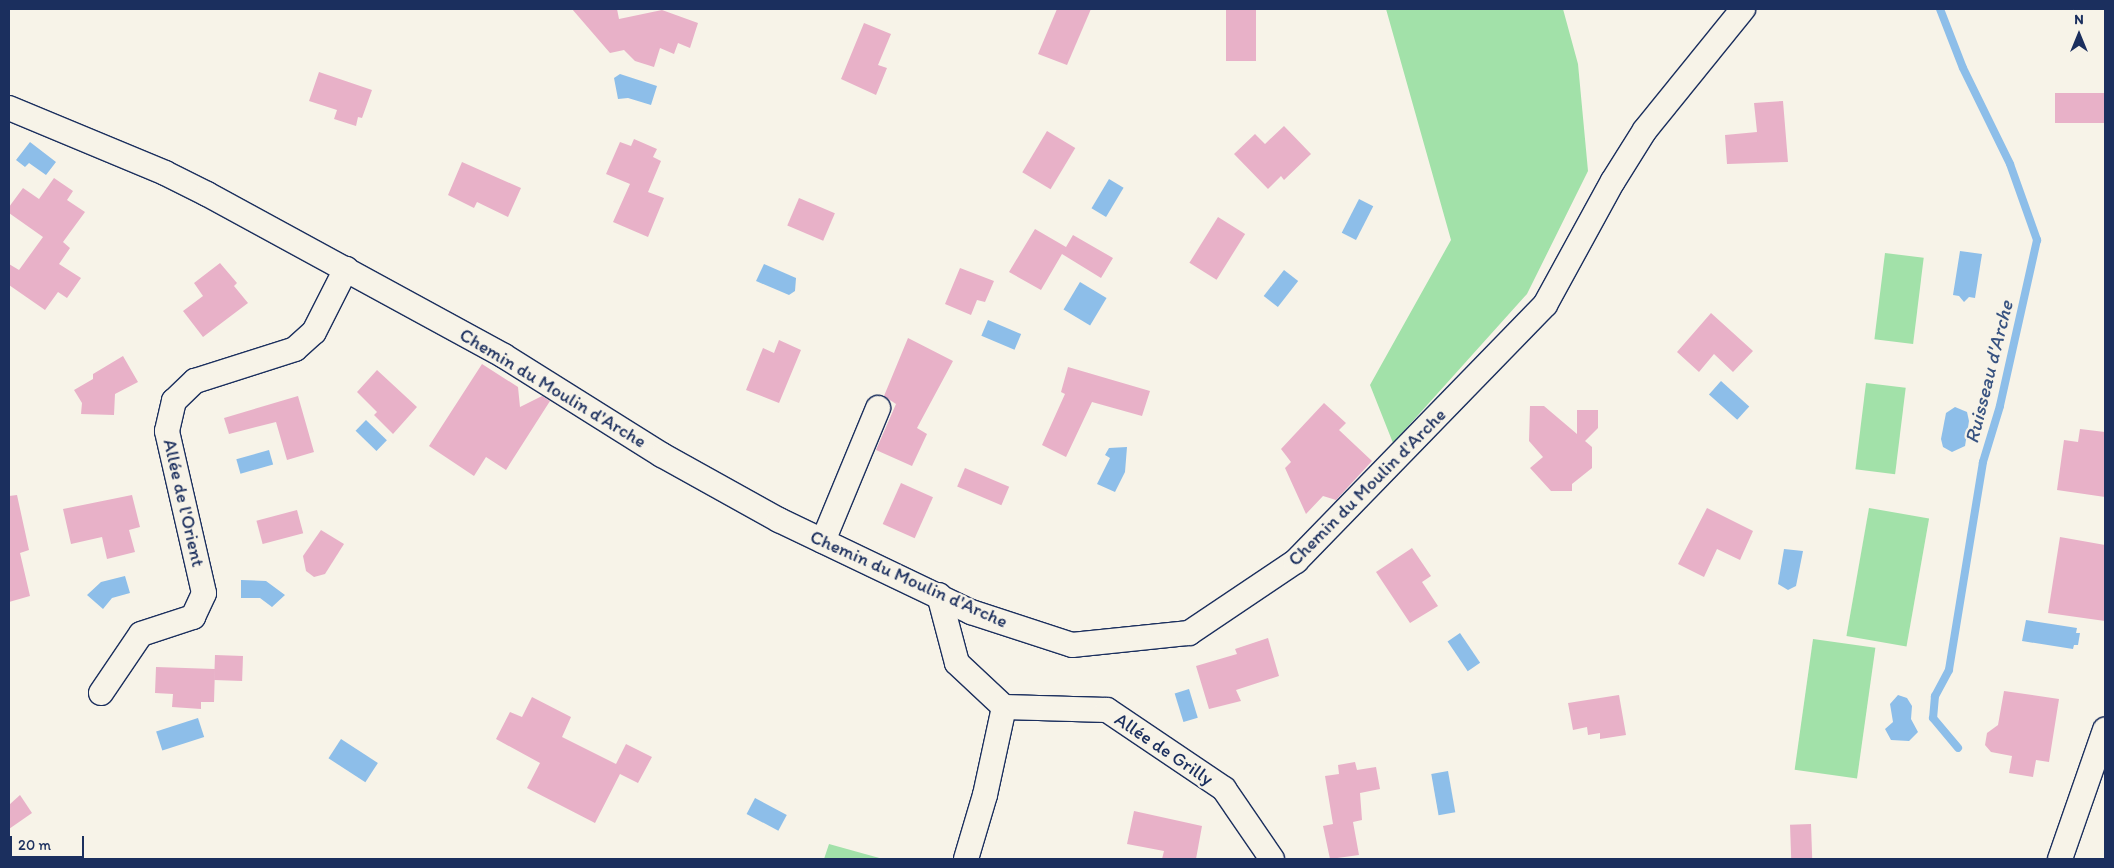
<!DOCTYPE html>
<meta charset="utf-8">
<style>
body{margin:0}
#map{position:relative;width:2114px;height:868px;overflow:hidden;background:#f7f3e8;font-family:Itim,sans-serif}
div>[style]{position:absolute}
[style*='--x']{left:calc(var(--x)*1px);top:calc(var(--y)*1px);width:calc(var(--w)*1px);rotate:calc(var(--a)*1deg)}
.green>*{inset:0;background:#a2e1a9;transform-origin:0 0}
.water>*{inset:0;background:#8dbee9;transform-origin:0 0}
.stream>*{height:8px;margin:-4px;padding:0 4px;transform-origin:4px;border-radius:4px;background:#8dbee9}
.building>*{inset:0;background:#e8b1c8;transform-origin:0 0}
.roads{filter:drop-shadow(1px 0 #1b2f5e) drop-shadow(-1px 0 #1b2f5e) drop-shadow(0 1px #1b2f5e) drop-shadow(0 -1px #1b2f5e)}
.minor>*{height:24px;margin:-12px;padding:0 12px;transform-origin:12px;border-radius:12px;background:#f7f3e8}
span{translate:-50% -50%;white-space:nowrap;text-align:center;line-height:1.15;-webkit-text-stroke:4.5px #f7f3e8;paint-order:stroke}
.street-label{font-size:19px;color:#1b2f5e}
.water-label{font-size:20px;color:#385381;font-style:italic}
.frame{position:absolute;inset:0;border:10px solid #1b2f5e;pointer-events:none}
.north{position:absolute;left:2054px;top:10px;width:50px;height:50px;-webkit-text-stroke:4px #f7f3e8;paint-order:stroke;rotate:0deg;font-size:14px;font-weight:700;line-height:20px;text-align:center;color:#1b2f5e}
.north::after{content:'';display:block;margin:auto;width:18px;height:22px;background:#1b2f5e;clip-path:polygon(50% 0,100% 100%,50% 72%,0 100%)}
.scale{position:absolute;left:10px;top:836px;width:74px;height:22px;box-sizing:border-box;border:2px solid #1b2f5e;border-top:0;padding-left:6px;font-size:15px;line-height:18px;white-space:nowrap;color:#1b2f5e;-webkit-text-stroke:4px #f7f3e8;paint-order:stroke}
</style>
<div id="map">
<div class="green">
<i style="clip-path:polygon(1386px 9px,1563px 9px,1578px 64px,1588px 171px,1527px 294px,1393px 443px,1370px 385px,1451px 240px)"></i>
<i style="left:1885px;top:253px;width:39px;height:87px;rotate:7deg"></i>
<i style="left:1866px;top:383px;width:40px;height:87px;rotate:7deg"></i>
<i style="left:1869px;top:508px;width:61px;height:130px;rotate:10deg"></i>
<i style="left:1813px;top:639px;width:63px;height:132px;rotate:8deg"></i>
<i style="clip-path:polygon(829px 844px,883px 859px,824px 859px)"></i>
</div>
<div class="water">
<i style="clip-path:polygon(620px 74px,657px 86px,651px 105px,628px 98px,618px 99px,614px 78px)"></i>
<i style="clip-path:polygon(30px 142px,56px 162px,46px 175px,29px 163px,25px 167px,16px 160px)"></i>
<i style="left:1109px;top:179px;width:17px;height:34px;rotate:31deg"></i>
<i style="left:1359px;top:199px;width:16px;height:38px;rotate:27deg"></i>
<i style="clip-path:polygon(1960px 251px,1982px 254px,1975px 298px,1969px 297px,1964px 302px,1959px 296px,1953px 295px)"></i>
<i style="clip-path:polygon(764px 264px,796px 278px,795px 291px,789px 295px,756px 281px)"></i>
<i style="left:1284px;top:270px;width:18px;height:33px;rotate:38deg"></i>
<i style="left:1080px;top:282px;width:31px;height:32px;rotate:31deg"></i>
<i style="left:988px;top:320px;width:36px;height:17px;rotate:23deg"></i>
<i style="left:1721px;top:381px;width:38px;height:18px;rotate:42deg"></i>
<i style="clip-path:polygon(1955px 407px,1967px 412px,1969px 421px,1965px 446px,1952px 452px,1943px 447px,1941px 439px,1946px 413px)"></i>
<i style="left:366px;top:420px;width:29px;height:15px;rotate:44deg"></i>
<i style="clip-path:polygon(1127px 447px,1125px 472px,1115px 492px,1097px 484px,1110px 458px,1105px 455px,1109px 448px)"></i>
<i style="left:269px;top:450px;width:15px;height:34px;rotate:74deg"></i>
<i style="clip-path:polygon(1784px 549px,1803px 551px,1796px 586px,1788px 590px,1778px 584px)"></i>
<i style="clip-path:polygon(125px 576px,130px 593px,112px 598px,103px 609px,87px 595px,101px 582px)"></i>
<i style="clip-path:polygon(241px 580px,266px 581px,285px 595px,272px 607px,260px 598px,241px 598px)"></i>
<i style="clip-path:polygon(2026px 620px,2077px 628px,2076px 633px,2080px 633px,2078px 645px,2074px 645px,2073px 649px,2022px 641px)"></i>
<i style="left:1460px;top:633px;width:36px;height:15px;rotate:56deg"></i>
<i style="left:1189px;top:689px;width:30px;height:15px;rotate:73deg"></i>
<i style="clip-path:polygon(1898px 695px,1907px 698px,1912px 706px,1911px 719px,1918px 732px,1909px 741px,1891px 740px,1885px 729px,1893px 722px,1890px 704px)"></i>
<i style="left:198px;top:718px;width:20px;height:44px;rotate:72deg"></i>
<i style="left:341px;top:739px;width:44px;height:23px;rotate:33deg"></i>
<i style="left:1448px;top:771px;width:42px;height:17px;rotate:80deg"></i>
<i style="left:755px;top:798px;width:36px;height:18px;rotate:28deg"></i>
</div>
<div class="stream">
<i style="--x:1940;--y:9;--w:63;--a:68.7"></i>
<i style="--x:1963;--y:68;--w:107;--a:63.9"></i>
<i style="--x:2010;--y:164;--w:81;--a:70.4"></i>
<i style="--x:2037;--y:240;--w:170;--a:102.6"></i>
<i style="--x:2000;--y:406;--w:59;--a:106.9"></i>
<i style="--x:1983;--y:462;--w:211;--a:99.3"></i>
<i style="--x:1949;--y:670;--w:30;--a:118"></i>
<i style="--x:1935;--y:696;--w:22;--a:95"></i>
<i style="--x:1933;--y:718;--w:39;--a:50"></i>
</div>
<div class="building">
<i style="clip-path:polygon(572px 9px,617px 9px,619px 19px,662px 10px,698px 23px,690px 48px,678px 43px,674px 54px,660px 48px,654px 67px,635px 61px,624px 50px,610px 53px)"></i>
<i style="clip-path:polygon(1057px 9px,1091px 9px,1067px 65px,1038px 54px)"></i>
<i style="left:1226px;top:9px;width:30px;height:52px"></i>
<i style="clip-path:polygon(864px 23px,891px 34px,878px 65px,887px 68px,876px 95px,841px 79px)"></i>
<i style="clip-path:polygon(319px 72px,372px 90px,362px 118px,358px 117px,356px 126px,334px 119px,337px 110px,309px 101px)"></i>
<i style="left:2105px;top:93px;width:30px;height:50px;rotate:90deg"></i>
<i style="clip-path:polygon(1783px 101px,1788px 162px,1727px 164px,1725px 135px,1757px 132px,1754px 103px)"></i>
<i style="clip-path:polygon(1284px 126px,1311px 154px,1284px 180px,1281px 176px,1268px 189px,1234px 154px,1255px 134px,1265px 144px)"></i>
<i style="left:1047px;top:131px;width:33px;height:48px;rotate:31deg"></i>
<i style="clip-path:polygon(634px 139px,657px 149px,653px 157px,661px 161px,648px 192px,664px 198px,648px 237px,613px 222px,630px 184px,606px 174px,620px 142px,631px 146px)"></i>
<i style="clip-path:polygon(462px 162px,521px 188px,508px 217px,477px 202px,474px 208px,448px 195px)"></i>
<i style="clip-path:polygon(54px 178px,73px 191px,67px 200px,85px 212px,63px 242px,70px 248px,59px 264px,81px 278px,67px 298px,58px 292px,45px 310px,9px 285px,9px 264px,19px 270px,43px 237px,9px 213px,9px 207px,23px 188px,39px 199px)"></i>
<i style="left:799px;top:198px;width:39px;height:30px;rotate:23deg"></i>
<i style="left:1218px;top:217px;width:32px;height:54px;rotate:32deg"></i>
<i style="clip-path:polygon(1035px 229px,1066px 247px,1073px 235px,1113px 258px,1101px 278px,1062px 254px,1041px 290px,1009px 272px)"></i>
<i style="clip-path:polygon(220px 263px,237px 283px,234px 286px,248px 303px,203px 337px,183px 311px,203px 296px,194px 283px)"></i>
<i style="clip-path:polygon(960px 268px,994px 281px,985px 302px,977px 300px,971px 315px,945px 304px)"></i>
<i style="clip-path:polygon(1711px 313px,1753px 351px,1733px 372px,1714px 354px,1699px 372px,1677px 352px)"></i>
<i style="clip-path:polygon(908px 338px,953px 361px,917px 428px,927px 434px,912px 466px,876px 450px,896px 404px,884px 396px)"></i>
<i style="clip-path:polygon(779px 340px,801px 350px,779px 403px,746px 390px,763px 348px,774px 353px)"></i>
<i style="clip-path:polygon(123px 356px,138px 382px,115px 394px,114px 415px,81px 414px,82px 403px,74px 390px,93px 379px,93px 374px)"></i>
<i style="clip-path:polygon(482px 364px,518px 387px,520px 407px,542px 396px,550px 401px,506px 470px,486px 457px,474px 476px,429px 446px)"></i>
<i style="clip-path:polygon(1068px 367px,1150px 391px,1142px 416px,1092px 402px,1066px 457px,1042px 445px,1065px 394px,1061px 392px)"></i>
<i style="clip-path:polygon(377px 370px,417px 407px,393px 434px,374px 415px,377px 412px,357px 392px)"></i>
<i style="clip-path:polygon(298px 396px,314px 452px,287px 460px,276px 422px,229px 434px,224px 418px)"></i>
<i style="clip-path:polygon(1324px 403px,1346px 423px,1339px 430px,1372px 461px,1336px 500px,1323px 496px,1306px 514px,1285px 468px,1291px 462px,1281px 449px)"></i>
<i style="clip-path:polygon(1530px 406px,1544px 406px,1577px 434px,1577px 410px,1598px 410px,1598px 428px,1585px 441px,1592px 447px,1592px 468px,1572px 484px,1572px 491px,1551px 491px,1530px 468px,1543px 457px,1529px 441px)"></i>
<i style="clip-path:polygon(2080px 429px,2105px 432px,2105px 497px,2057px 490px,2064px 440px,2078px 442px)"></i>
<i style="left:965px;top:468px;width:48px;height:20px;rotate:23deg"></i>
<i style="left:901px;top:483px;width:35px;height:45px;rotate:24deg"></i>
<i style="clip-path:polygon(17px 495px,29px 550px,20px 553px,30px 596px,9px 602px,9px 496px)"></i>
<i style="clip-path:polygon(132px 495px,140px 527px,129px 530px,135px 552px,107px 559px,102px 537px,71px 544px,63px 509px)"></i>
<i style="clip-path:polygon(1707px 508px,1753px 531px,1740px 560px,1717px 549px,1704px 577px,1678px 564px)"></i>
<i style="left:297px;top:510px;width:24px;height:42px;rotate:75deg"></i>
<i style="clip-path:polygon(321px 530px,344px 544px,325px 574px,314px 577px,306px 571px,303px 556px)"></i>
<i style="clip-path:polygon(2060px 537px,2105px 545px,2105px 621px,2048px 613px)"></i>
<i style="clip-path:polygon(1412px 548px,1431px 576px,1422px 582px,1438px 606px,1410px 623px,1376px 572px)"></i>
<i style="clip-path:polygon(1268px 638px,1279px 676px,1236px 690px,1241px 701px,1209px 709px,1196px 666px,1237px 654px,1235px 649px)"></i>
<i style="left:215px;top:655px;width:28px;height:25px;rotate:2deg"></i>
<i style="clip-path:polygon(156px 667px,215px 669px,214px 702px,201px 702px,201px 709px,172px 707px,173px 694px,155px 693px)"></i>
<i style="clip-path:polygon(2004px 691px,2059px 699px,2049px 762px,2036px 760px,2033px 777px,2009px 773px,2012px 756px,1991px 752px,1985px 745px,1987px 733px,1998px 725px)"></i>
<i style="clip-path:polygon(1619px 695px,1626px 735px,1600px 739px,1600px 733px,1588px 735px,1587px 727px,1573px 730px,1568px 703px)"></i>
<i style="clip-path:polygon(532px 697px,571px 717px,562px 737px,616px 764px,626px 744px,652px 757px,638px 783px,620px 774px,595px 823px,527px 788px,540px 763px,496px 739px,510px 712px,522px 717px)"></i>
<i style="clip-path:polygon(1355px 762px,1357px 770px,1376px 767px,1380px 789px,1360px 793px,1362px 820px,1353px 822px,1359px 855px,1330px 859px,1323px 826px,1333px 824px,1325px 776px,1339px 774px,1338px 765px)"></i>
<i style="clip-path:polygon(20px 795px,32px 813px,9px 829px,9px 805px)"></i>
<i style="clip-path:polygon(1134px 811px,1202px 826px,1196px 859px,1162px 859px,1164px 851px,1127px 844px)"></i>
<i style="left:1811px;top:824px;width:35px;height:21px;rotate:88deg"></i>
</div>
<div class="roads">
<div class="minor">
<i style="--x:9;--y:108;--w:169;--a:22.6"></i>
<i style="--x:165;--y:173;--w:47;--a:26.6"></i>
<i style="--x:207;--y:194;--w:338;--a:28.6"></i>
<i style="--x:504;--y:356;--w:186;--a:32.1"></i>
<i style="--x:662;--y:455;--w:134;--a:29.1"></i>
<i style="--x:779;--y:520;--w:213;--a:25.6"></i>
<i style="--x:971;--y:612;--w:106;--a:18.1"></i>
<i style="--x:1072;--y:645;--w:118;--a:-5.9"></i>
<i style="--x:1189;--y:633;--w:129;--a:-33.9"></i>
<i style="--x:1296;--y:561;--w:357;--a:-45.8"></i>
<i style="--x:1545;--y:305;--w:141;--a:-61.3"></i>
<i style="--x:1613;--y:181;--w:60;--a:-57.9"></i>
<i style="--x:1645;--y:130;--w:156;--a:-51"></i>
<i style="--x:823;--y:541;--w:144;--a:-67.5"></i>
<i style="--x:939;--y:595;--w:70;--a:75.2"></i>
<i style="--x:957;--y:663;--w:64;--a:43.1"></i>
<i style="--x:1004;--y:707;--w:103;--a:1.7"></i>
<i style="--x:1107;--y:710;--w:141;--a:34"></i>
<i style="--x:1224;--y:789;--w:85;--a:55.6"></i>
<i style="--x:101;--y:693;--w:71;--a:-55.9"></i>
<i style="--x:141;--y:634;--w:55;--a:-18.1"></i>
<i style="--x:193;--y:617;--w:26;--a:-65"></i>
<i style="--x:204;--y:593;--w:166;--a:-102.9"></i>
<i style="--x:167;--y:431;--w:31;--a:-77"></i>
<i style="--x:174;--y:401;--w:29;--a:-44"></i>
<i style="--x:195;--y:381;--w:105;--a:-17.7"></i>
<i style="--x:295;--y:349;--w:25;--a:-42"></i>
<i style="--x:314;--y:332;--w:71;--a:-63.1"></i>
<i style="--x:966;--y:859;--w:67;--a:-73.5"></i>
<i style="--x:985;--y:795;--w:90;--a:-77.8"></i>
<i style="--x:2060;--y:859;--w:137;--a:-70.8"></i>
</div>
</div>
<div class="street-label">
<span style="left:553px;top:388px;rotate:31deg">Chemin du Moulin d'Arche</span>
<span style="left:1367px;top:487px;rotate:-45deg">Chemin du Moulin d'Arche</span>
<span style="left:184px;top:503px;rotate:77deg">Allée de l'Orient</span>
<span style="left:909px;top:579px;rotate:24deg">Chemin du Moulin d'Arche</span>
<span style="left:1164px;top:749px;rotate:34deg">Allée de Grilly</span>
</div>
<div class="water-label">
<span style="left:1989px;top:372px;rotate:-76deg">Ruisseau d'Arche</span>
</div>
<div class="frame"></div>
<div class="north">N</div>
<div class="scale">20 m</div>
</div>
